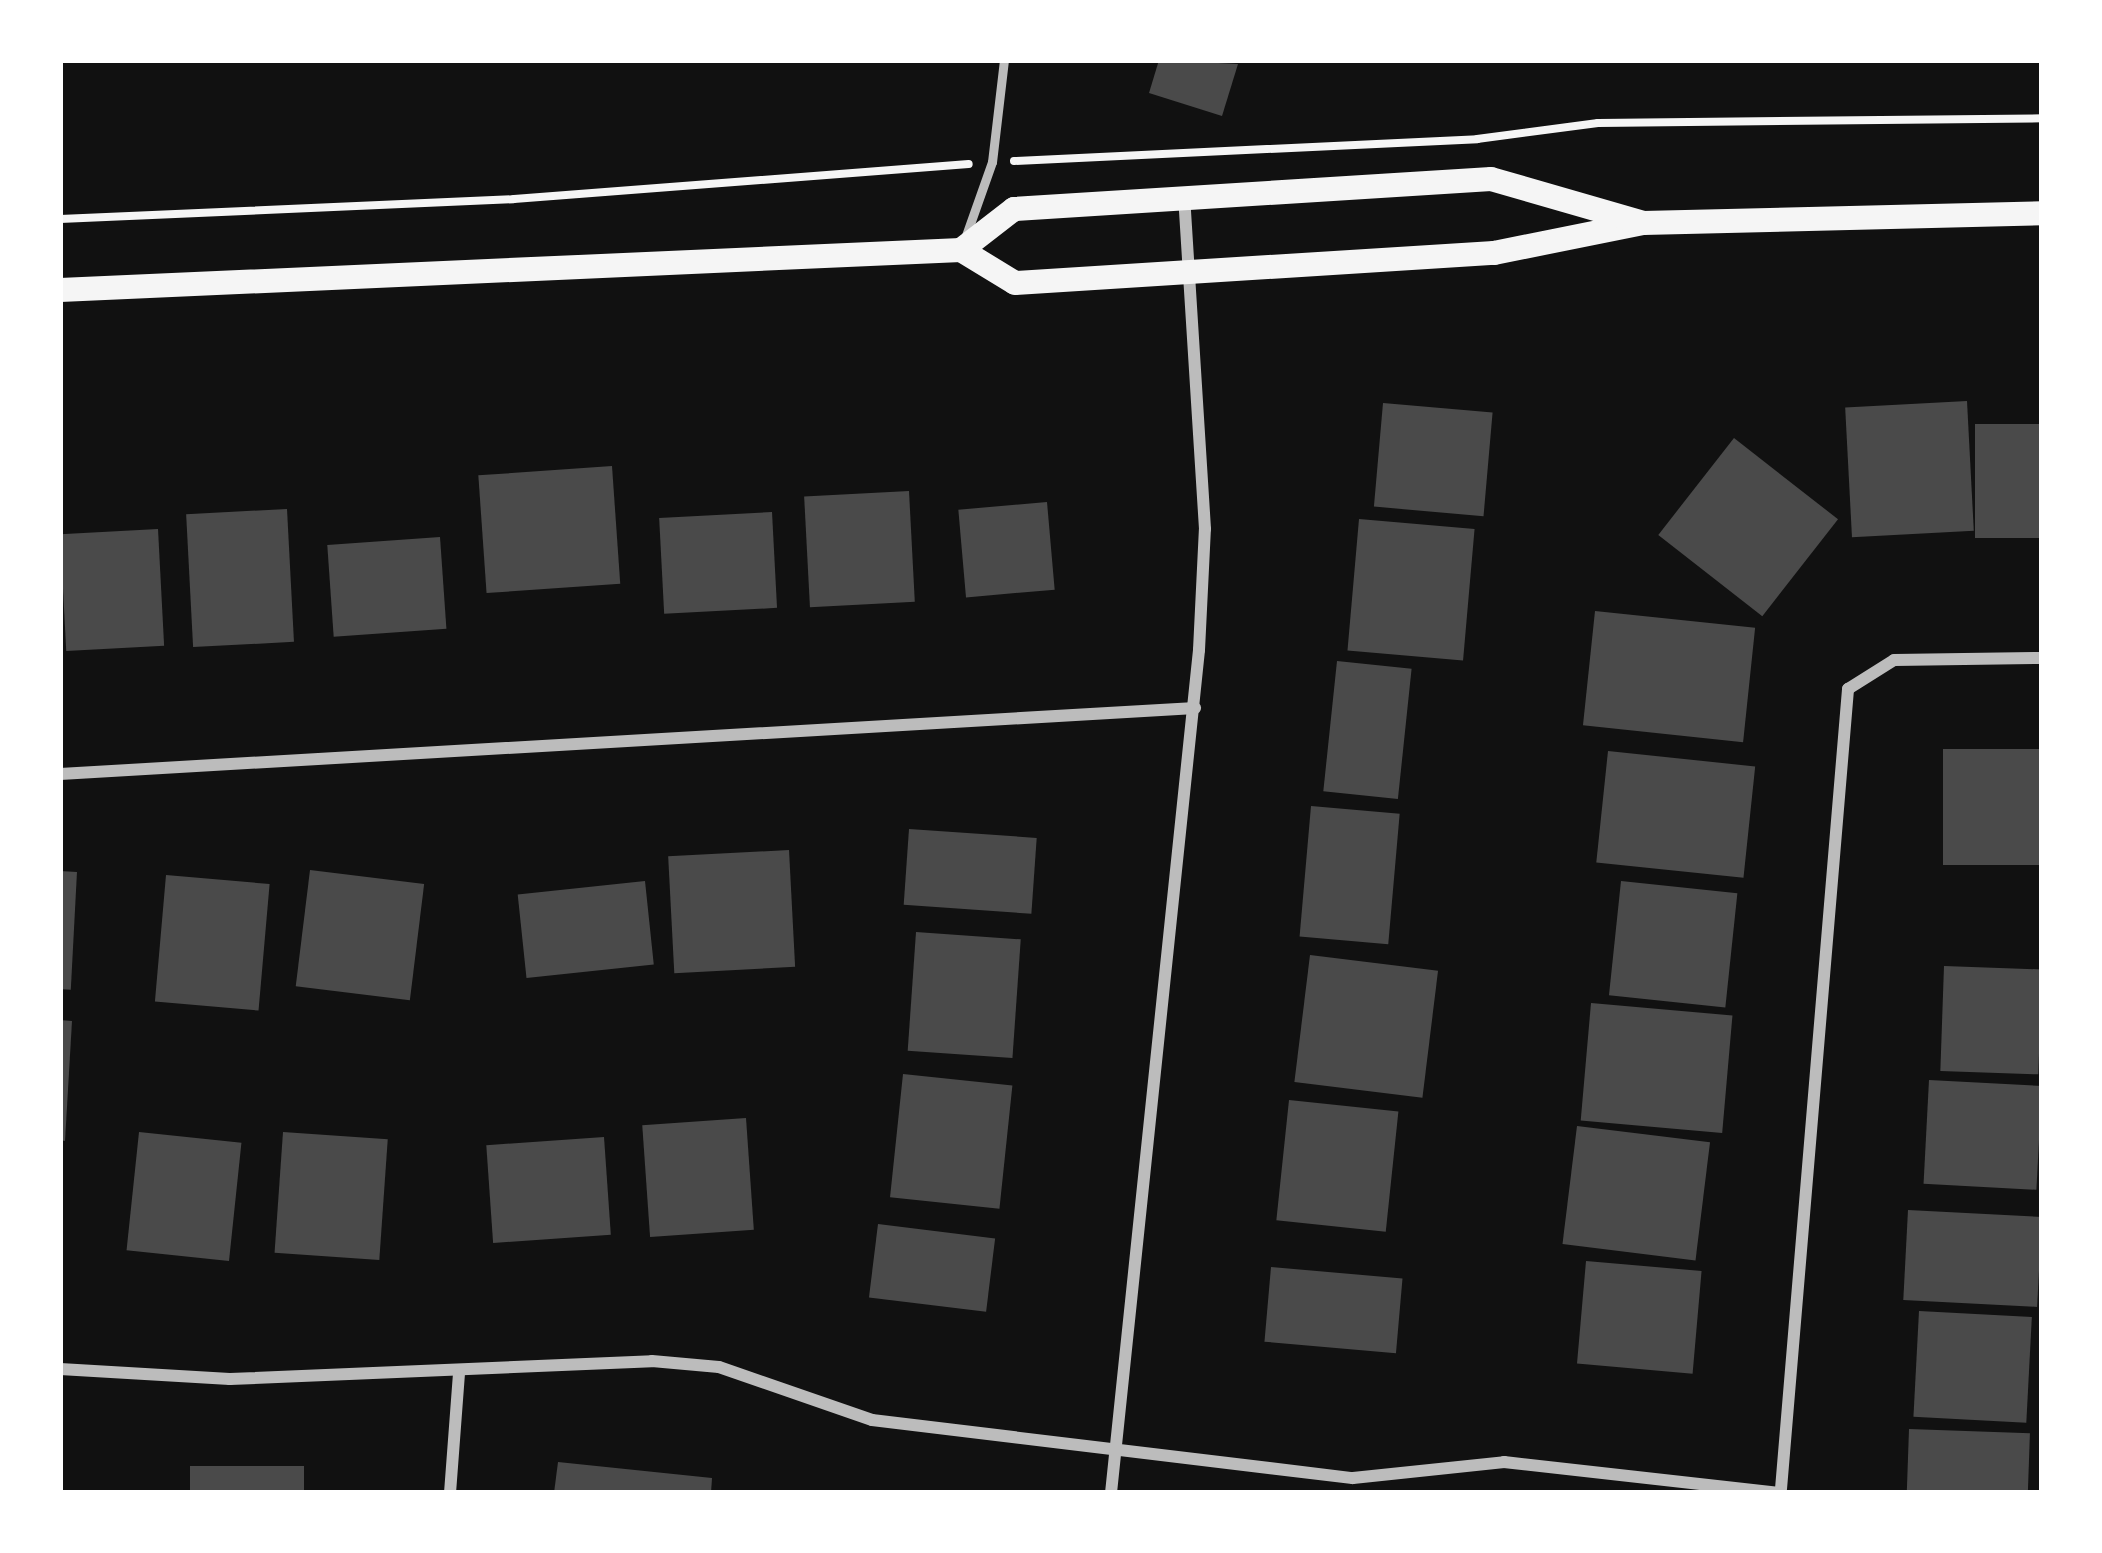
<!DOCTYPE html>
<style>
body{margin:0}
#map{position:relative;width:2102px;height:1553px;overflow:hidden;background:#111;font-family:"Space Grotesk",sans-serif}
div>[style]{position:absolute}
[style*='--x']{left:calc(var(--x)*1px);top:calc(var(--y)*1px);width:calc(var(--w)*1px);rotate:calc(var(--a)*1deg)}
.building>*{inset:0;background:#4a4a4a;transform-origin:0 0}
.path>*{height:8px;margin:-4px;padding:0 4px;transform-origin:4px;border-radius:4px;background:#f5f5f5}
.service>*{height:9px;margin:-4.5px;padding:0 4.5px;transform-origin:4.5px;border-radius:4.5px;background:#bcbcbc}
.minor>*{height:12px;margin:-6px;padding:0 6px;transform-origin:6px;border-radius:6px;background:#bcbcbc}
.secondary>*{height:24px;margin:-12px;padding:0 12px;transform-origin:12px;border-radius:12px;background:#f5f5f5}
span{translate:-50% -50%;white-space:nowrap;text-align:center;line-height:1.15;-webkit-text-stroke:12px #fff;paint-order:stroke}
.frame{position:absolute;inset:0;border:63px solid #fff;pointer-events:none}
</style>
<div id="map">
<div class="building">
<i style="clip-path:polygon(1159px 60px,1238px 64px,1222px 116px,1149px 93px)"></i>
<i style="left:1967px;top:401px;width:130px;height:122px;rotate:87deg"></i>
<i style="left:1383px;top:403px;width:110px;height:104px;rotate:5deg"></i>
<i style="left:2042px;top:424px;width:114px;height:67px;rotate:90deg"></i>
<i style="left:1734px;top:438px;width:132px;height:123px;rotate:38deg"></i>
<i style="left:612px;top:466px;width:118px;height:134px;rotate:86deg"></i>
<i style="left:909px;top:491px;width:111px;height:105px;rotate:87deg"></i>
<i style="left:1047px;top:502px;width:88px;height:89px;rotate:85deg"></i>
<i style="left:287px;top:509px;width:133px;height:101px;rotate:87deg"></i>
<i style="left:772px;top:512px;width:96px;height:113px;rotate:87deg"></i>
<i style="left:1359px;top:519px;width:116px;height:132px;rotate:5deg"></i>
<i style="left:158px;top:529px;width:117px;height:98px;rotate:87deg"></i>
<i style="left:440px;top:537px;width:92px;height:113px;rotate:86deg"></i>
<i style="left:1595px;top:611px;width:161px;height:115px;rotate:6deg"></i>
<i style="left:1337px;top:661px;width:75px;height:131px;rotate:6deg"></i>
<i style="left:2042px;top:749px;width:116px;height:99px;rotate:90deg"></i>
<i style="left:1608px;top:751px;width:148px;height:112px;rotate:6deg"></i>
<i style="left:1311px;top:806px;width:89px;height:131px;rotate:5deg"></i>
<i style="left:909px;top:829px;width:128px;height:76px;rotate:4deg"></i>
<i style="left:789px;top:850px;width:117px;height:121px;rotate:87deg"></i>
<i style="left:310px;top:870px;width:115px;height:117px;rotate:7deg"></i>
<i style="left:60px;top:871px;width:17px;height:118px;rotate:3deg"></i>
<i style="left:166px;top:875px;width:104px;height:127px;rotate:5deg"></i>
<i style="left:645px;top:881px;width:84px;height:128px;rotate:84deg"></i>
<i style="left:1621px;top:881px;width:117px;height:115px;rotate:6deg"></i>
<i style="left:916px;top:932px;width:105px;height:119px;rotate:4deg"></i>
<i style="left:1310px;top:955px;width:129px;height:128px;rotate:7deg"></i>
<i style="left:1944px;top:966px;width:98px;height:105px;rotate:2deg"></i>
<i style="left:1591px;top:1003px;width:142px;height:118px;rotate:5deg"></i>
<i style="clip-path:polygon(60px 1020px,72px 1021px,65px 1141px,60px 1140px)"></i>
<i style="left:903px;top:1074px;width:110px;height:124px;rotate:6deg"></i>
<i style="left:1929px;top:1080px;width:113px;height:104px;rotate:3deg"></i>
<i style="left:1289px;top:1100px;width:110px;height:121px;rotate:6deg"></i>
<i style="left:746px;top:1118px;width:112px;height:104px;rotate:86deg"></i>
<i style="left:1577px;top:1126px;width:134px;height:119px;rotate:7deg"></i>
<i style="left:139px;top:1132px;width:103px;height:119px;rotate:6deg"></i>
<i style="left:283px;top:1132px;width:105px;height:121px;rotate:4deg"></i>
<i style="left:604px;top:1137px;width:98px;height:118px;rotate:86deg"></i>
<i style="left:1908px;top:1210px;width:134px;height:90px;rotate:3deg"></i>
<i style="left:878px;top:1224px;width:118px;height:74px;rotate:7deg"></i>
<i style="left:1586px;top:1261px;width:116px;height:103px;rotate:5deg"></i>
<i style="left:1271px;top:1267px;width:132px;height:75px;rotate:5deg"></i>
<i style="left:1919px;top:1311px;width:113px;height:106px;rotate:3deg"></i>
<i style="left:1909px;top:1429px;width:121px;height:64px;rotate:2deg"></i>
<i style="clip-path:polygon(558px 1462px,712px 1478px,711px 1493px,554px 1493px)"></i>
<i style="left:190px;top:1466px;width:114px;height:27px"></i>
</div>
<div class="path">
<i style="--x:1014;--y:161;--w:464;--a:-2.7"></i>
<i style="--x:1477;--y:139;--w:122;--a:-7.5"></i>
<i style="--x:1598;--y:123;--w:444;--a:-0.6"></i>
<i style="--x:60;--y:219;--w:454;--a:-2.5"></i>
<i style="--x:514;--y:199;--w:456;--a:-4.4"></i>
</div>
<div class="service">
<i style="--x:964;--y:241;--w:84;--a:-70.5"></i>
<i style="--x:992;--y:162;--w:103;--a:-83.3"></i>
</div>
<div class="minor">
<i style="--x:60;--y:774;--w:1137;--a:-3.33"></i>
<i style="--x:60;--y:1369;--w:170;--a:3.4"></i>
<i style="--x:230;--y:1379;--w:422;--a:-2.4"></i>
<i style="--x:652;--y:1361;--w:67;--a:5.1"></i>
<i style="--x:719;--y:1367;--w:162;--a:19.1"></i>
<i style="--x:872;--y:1420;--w:484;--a:6.9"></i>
<i style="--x:1353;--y:1478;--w:152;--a:-6"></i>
<i style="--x:1504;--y:1462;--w:278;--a:6.4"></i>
<i style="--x:1781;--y:1489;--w:803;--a:-85.21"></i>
<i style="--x:1848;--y:689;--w:54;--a:-32.2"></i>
<i style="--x:1894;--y:660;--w:148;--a:-0.8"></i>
<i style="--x:450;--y:1493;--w:119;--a:-85.7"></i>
<i style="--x:1111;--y:1493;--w:848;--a:-84.04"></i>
<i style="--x:1199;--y:650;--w:121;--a:-87.2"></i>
<i style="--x:1205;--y:529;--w:332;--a:-93.6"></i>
</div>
<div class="secondary">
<i style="--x:961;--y:250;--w:63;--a:31.4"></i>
<i style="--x:1015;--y:283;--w:480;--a:-3.6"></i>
<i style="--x:1494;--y:253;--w:152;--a:-11.4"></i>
<i style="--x:1643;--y:223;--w:399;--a:-1.4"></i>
<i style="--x:60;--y:290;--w:902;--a:-2.54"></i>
<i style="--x:961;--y:250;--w:67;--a:-37.7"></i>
<i style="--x:1014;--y:209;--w:478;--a:-3.6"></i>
<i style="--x:1491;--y:179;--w:158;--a:16.1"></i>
</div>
<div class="frame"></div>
</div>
